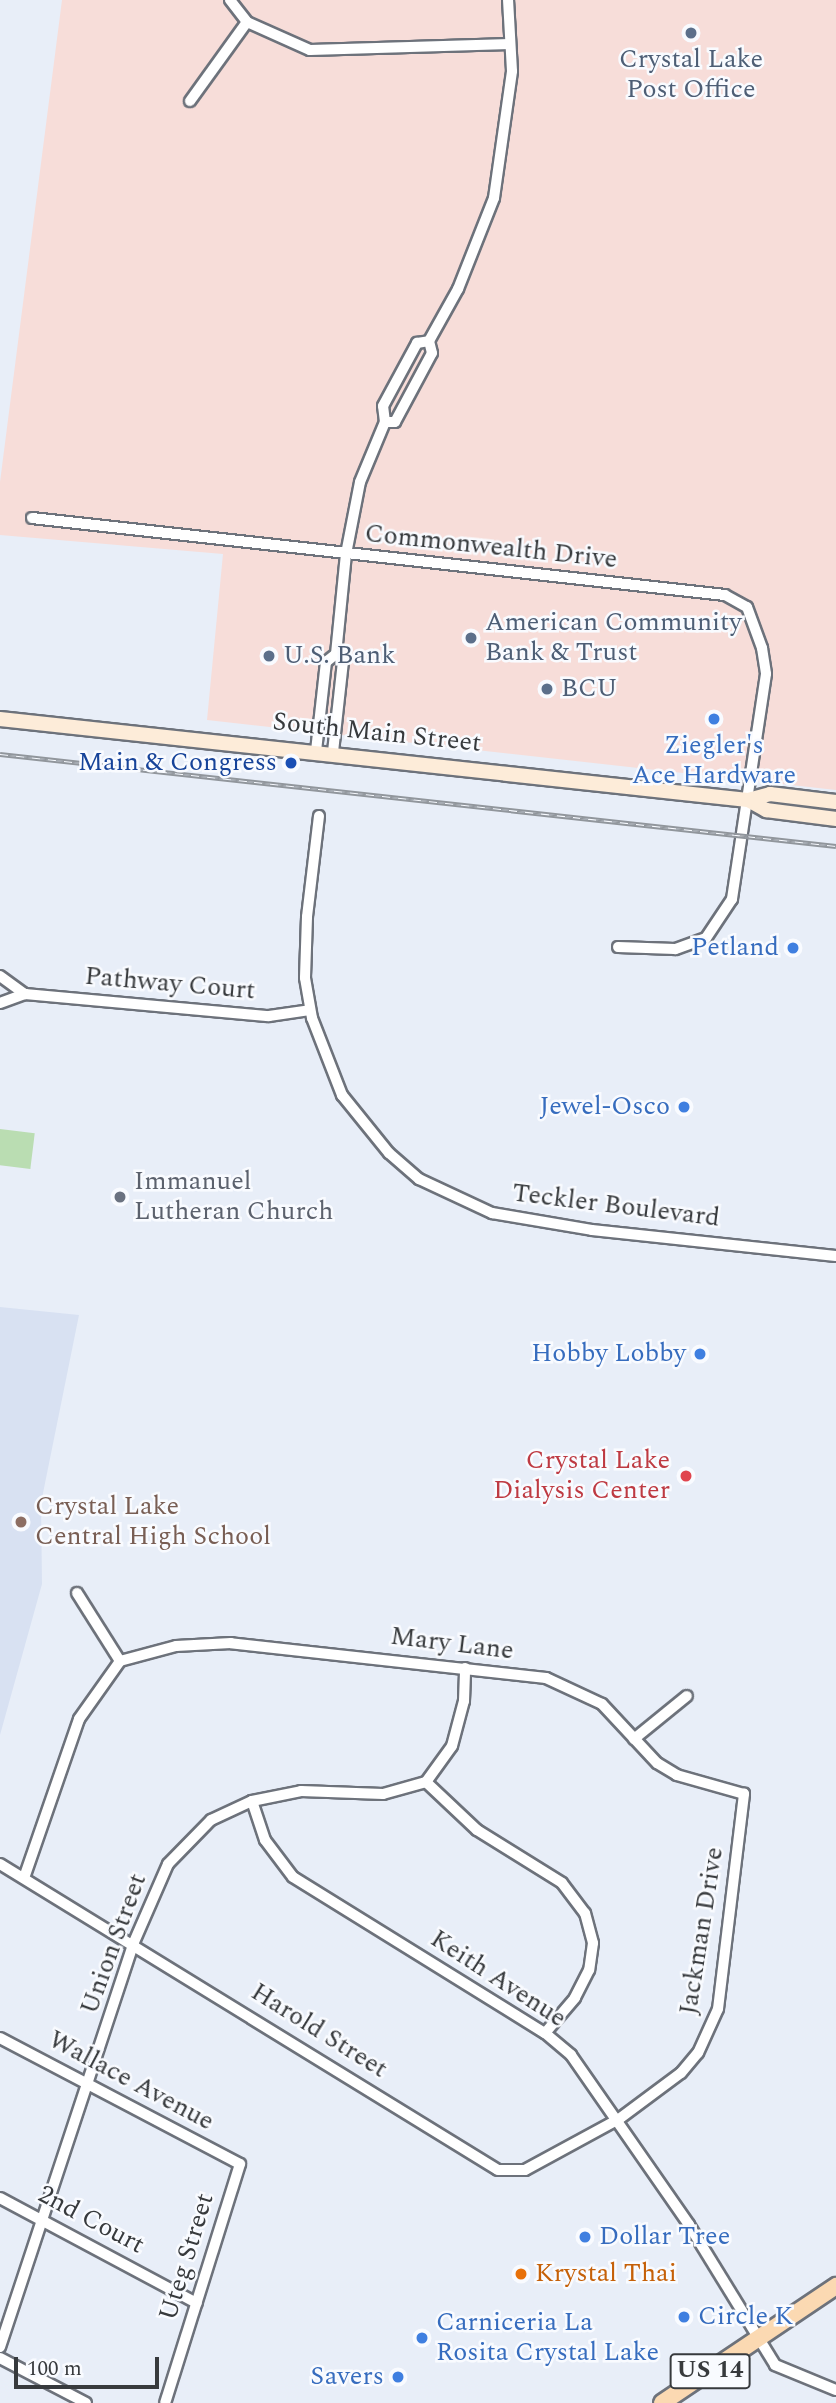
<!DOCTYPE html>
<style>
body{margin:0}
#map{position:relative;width:836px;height:2403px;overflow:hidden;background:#e8eef8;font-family:Spectral,serif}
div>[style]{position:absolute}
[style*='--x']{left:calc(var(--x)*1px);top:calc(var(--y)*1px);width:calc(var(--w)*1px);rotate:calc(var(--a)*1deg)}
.commercial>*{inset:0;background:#f7ddd9}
.built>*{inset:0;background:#d8e1f2}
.green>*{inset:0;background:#baddb2;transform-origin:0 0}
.roads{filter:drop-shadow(2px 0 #6d727b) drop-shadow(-2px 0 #6d727b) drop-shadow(0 2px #6d727b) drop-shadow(0 -2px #6d727b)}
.street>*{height:10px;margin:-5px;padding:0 5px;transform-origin:5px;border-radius:5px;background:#fff}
.secondary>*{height:14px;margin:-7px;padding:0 7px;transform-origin:7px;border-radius:7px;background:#fdecd9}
.primary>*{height:16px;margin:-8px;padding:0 8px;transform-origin:8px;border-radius:8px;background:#fbd9b2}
.rail>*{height:5px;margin-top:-2.5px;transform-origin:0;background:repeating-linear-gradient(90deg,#f9fbff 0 8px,#91969c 0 16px);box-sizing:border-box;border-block:2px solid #91969c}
.dots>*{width:19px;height:19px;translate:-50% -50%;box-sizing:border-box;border:4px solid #f9fbff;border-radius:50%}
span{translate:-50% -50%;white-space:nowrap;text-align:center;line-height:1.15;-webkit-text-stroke:5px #f9fbff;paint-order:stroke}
.shield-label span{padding:2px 5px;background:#f9fbff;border:2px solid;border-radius:5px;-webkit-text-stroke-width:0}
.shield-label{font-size:24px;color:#373a3d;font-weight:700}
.service-label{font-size:26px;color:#4e5e75}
.left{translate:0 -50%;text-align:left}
.street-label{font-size:26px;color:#373a3d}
.shop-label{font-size:26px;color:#366cbe}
.right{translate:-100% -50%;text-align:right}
.transit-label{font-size:26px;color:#164399}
.worship-label{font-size:26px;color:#5b616d}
.health-label{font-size:26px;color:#be3a42}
.education-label{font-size:26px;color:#785e54}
.food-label{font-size:26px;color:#c56008}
.scale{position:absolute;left:14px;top:2357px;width:145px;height:32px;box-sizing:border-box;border:4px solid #373a3d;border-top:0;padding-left:9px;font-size:21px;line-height:24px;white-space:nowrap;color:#373a3d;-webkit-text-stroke:5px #f9fbff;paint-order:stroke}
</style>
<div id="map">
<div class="commercial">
<i style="clip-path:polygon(62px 0,836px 0,836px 790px,207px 720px,223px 554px,0 535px,0 482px)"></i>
</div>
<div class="built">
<i style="clip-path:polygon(0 1307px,79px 1315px,41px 1503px,42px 1584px,0 1735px)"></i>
</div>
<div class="green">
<i style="left:0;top:1129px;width:35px;height:36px;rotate:7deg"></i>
</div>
<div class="roads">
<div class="street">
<i style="--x:230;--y:0;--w:28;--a:52"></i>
<i style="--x:247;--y:22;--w:69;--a:24"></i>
<i style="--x:310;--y:50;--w:200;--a:-1.7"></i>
<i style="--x:190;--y:101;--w:97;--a:-54.2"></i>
<i style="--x:385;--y:422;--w:10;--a:0"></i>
<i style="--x:395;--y:422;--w:78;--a:-61.8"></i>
<i style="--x:432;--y:353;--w:12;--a:-104"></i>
<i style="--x:429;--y:341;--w:60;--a:-60.9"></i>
<i style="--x:458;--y:289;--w:98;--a:-68.4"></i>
<i style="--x:494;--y:198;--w:128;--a:-81.9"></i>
<i style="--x:512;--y:71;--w:71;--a:-93.2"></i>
<i style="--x:32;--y:518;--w:697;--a:6.34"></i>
<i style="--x:725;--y:595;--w:25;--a:29"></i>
<i style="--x:747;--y:607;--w:44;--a:69.9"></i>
<i style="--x:762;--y:648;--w:26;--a:81"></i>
<i style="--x:766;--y:674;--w:228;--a:98.6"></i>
<i style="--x:732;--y:899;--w:47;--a:123.7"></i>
<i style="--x:706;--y:938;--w:33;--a:160"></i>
<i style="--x:675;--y:949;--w:57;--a:-178"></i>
<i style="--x:316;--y:751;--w:90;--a:-83.6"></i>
<i style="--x:326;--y:662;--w:13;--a:-39"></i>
<i style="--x:336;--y:654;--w:100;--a:-84.3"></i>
<i style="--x:346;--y:554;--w:73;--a:-79"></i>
<i style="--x:360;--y:482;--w:65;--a:-67.4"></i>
<i style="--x:385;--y:422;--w:16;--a:-97"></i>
<i style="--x:383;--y:406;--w:72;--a:-61.6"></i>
<i style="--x:417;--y:343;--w:12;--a:-9"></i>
<i style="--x:333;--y:752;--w:92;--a:-83.7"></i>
<i style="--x:343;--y:661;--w:10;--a:-135"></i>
<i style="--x:319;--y:816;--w:102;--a:96.8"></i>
<i style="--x:307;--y:917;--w:61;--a:91.9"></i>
<i style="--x:305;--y:978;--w:41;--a:80.1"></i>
<i style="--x:312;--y:1018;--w:83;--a:68.7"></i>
<i style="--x:342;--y:1095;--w:75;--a:51"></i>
<i style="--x:389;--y:1153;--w:40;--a:41"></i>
<i style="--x:419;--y:1179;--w:81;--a:25"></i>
<i style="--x:492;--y:1213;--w:101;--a:9.6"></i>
<i style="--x:592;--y:1230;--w:245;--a:6.1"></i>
<i style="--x:0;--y:976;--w:31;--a:36"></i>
<i style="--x:0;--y:1003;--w:27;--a:-20"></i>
<i style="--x:25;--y:994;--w:245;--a:5.2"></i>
<i style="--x:269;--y:1016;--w:41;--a:-8.3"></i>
<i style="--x:77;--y:1593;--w:80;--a:57.7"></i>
<i style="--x:634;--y:1739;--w:68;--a:-39.1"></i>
<i style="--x:426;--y:1782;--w:70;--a:43.3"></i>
<i style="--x:477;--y:1830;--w:100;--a:31.9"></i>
<i style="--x:562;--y:1883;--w:38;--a:53"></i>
<i style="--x:585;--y:1913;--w:31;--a:75"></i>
<i style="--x:593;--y:1943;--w:27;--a:98"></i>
<i style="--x:589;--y:1970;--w:31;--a:117"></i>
<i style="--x:575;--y:1998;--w:46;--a:130.6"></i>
<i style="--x:252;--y:1801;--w:41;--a:71.6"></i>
<i style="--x:265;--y:1840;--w:46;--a:52.9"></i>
<i style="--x:293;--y:1877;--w:296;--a:31.8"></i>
<i style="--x:545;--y:2033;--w:34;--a:40"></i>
<i style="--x:571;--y:2055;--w:207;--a:55.2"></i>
<i style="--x:689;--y:2225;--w:164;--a:58.4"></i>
<i style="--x:775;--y:2365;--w:66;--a:22.3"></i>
<i style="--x:0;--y:1864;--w:584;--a:31.57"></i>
<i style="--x:498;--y:2170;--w:27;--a:0"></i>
<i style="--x:525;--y:2170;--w:107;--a:-28.5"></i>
<i style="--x:619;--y:2119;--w:77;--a:-36.6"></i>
<i style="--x:681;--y:2073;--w:26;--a:-50"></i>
<i style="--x:698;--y:2053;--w:48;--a:-65.6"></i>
<i style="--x:718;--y:2009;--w:217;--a:-83.1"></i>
<i style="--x:744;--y:1794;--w:70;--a:-164.2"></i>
<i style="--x:677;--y:1775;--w:23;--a:-149"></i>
<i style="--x:657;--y:1763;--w:81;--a:-133"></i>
<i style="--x:602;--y:1704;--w:62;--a:-155.1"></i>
<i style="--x:546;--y:1678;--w:317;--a:-173.7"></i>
<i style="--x:231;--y:1643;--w:55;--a:176.9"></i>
<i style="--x:176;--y:1646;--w:58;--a:165"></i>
<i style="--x:24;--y:1878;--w:168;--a:-70.9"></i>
<i style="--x:79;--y:1719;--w:71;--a:-54.7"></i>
<i style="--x:0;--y:2038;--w:271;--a:27.7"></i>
<i style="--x:240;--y:2164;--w:250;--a:107.4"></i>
<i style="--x:0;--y:2198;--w:223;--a:28.1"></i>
<i style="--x:0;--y:2347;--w:427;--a:-71.7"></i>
<i style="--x:134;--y:1942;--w:85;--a:-66.4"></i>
<i style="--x:168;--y:1864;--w:62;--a:-45.7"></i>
<i style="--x:211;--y:1820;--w:45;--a:-24.9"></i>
<i style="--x:252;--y:1801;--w:50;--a:-11.5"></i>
<i style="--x:301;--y:1791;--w:82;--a:2.1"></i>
<i style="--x:383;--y:1794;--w:45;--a:-15.6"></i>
<i style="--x:426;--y:1782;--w:44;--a:-54.2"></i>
<i style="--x:452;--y:1746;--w:47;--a:-75.1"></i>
<i style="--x:464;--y:1701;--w:33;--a:-88"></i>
<i style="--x:0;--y:2358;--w:97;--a:27.6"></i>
</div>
<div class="secondary">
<i style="--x:0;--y:719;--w:752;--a:6.18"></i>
<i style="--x:748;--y:800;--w:23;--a:-15"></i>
<i style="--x:770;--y:794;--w:66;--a:6.9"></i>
<i style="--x:748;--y:800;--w:21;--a:29"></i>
<i style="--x:766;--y:810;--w:71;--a:7.3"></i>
</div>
<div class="primary">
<i style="--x:662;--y:2403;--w:210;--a:-33.9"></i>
</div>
</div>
<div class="rail">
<i style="--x:0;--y:754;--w:841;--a:6.28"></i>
</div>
<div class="dots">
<i style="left:691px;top:33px;background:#5c6f8a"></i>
<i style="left:471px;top:638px;background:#5c6f8a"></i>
<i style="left:269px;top:656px;background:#5c6f8a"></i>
<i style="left:547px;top:689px;background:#5c6f8a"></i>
<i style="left:714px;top:719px;background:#3f7fe0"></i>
<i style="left:291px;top:763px;background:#1a4fb4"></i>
<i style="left:793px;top:948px;background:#3f7fe0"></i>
<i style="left:684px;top:1107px;background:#3f7fe0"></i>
<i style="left:120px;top:1197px;background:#6b7280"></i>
<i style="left:700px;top:1354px;background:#3f7fe0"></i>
<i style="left:686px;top:1476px;background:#e0444e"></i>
<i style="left:21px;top:1522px;background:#8d6e63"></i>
<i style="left:585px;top:2237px;background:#3f7fe0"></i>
<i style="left:521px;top:2274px;background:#e8710a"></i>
<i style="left:684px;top:2317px;background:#3f7fe0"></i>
<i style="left:422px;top:2338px;background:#3f7fe0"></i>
<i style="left:398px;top:2377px;background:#3f7fe0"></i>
</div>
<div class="shield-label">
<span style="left:710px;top:2371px">US 14</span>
</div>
<div class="service-label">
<span style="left:691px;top:75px">Crystal Lake<br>Post Office</span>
<span class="left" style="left:485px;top:638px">American Community<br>Bank &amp; Trust</span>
<span class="left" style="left:283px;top:656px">U.S. Bank</span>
<span class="left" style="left:561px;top:689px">BCU</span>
</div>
<div class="street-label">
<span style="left:491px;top:547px;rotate:6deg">Commonwealth Drive</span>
<span style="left:377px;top:733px;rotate:6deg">South Main Street</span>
<span style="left:170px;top:984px;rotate:5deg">Pathway Court</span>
<span style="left:616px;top:1206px;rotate:7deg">Teckler Boulevard</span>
<span style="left:452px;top:1644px;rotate:7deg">Mary Lane</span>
<span style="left:702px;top:1931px;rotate:-81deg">Jackman Drive</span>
<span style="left:114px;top:1944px;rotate:-70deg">Union Street</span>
<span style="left:498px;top:1979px;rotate:33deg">Keith Avenue</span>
<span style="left:319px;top:2031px;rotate:32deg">Harold Street</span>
<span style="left:131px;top:2081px;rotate:28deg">Wallace Avenue</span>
<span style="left:91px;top:2220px;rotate:28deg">2nd Court</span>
<span style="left:187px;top:2257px;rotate:-73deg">Uteg Street</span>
</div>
<div class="shop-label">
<span style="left:714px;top:761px">Ziegler's<br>Ace Hardware</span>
<span class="right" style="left:779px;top:948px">Petland</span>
<span class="right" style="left:670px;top:1107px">Jewel-Osco</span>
<span class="right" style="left:686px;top:1354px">Hobby Lobby</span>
<span class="left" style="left:599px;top:2237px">Dollar Tree</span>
<span class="left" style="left:698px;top:2317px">Circle K</span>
<span class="left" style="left:436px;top:2338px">Carniceria La<br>Rosita Crystal Lake</span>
<span class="right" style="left:384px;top:2377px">Savers</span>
</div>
<div class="transit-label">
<span class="right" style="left:277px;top:763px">Main &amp; Congress</span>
</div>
<div class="worship-label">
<span class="left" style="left:134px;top:1197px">Immanuel<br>Lutheran Church</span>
</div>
<div class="health-label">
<span class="right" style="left:670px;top:1476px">Crystal Lake<br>Dialysis Center</span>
</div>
<div class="education-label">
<span class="left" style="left:35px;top:1522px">Crystal Lake<br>Central High School</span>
</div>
<div class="food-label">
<span class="left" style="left:535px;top:2274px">Krystal Thai</span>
</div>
<div class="scale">100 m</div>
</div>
